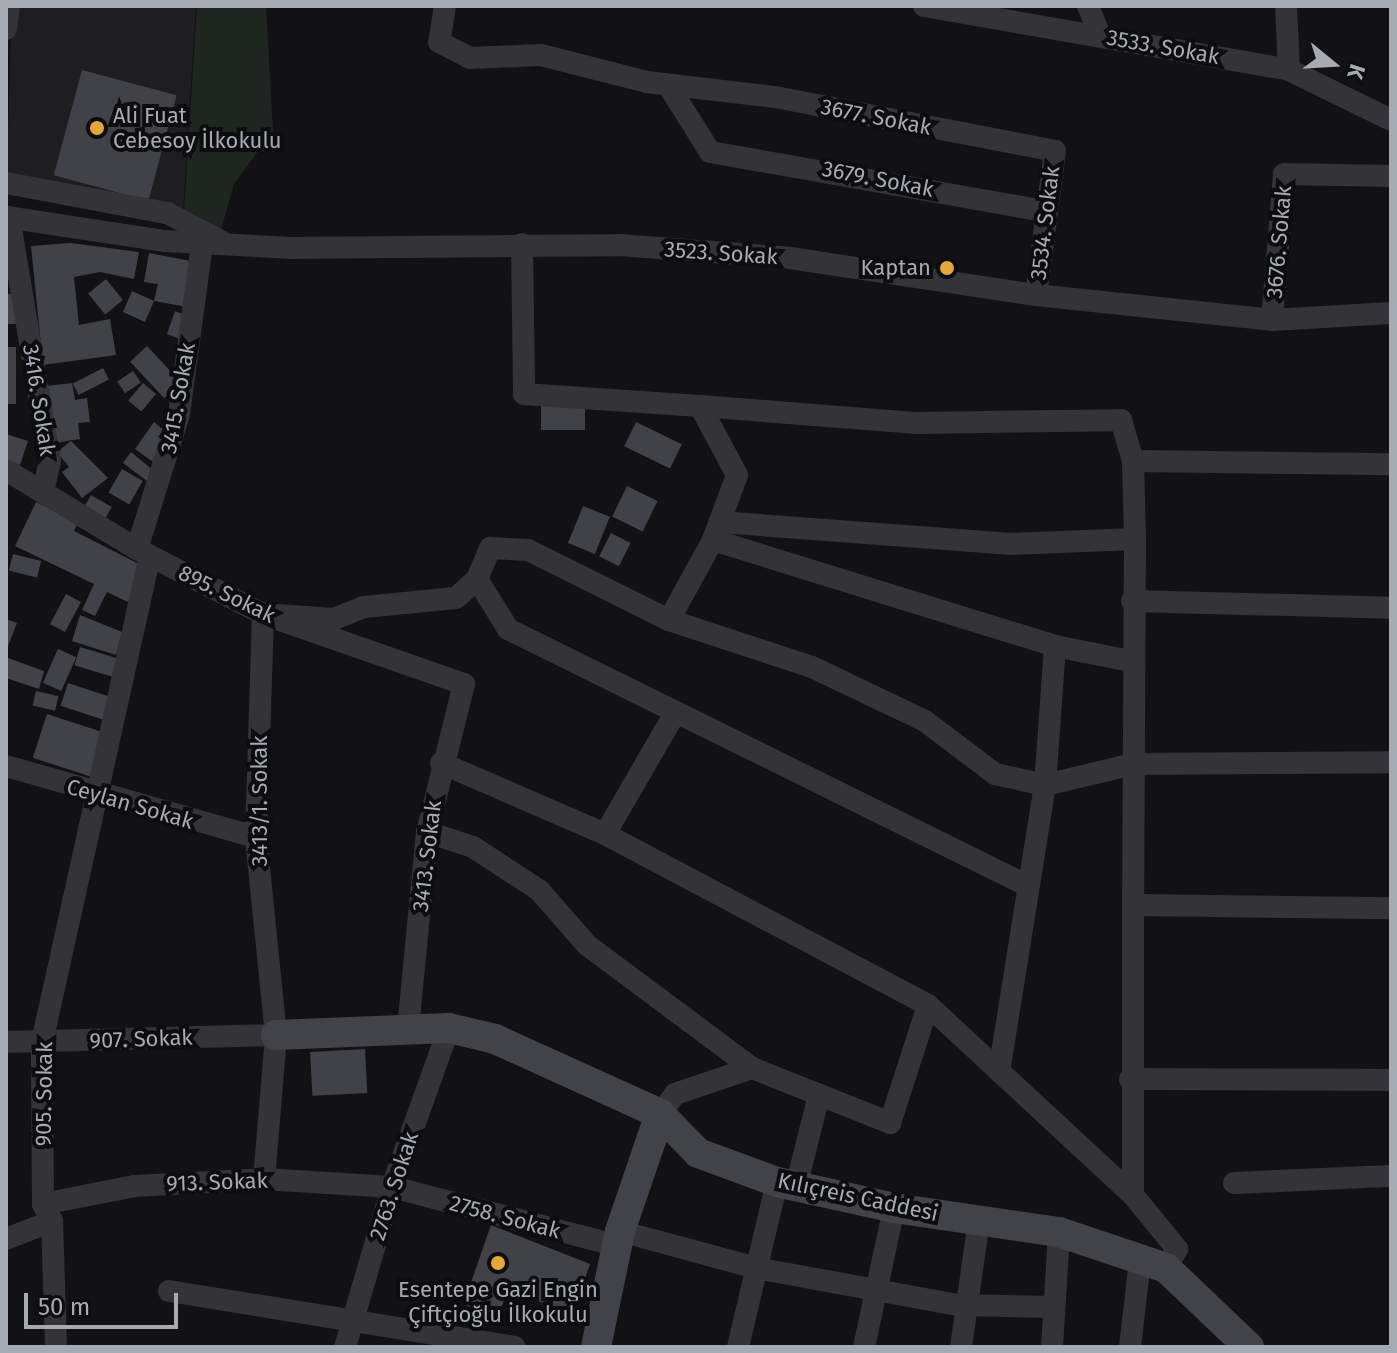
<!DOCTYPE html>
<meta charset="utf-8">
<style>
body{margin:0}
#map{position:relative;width:1397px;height:1353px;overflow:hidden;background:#121214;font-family:"Fira Sans",sans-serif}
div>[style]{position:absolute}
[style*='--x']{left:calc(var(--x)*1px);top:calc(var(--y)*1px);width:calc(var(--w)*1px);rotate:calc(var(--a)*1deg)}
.built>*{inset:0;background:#1e1e21}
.green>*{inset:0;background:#1f261f}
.building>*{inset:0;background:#414247;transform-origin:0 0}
.street>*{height:22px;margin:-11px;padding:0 11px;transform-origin:11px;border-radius:11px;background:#343438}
.secondary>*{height:30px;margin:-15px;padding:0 15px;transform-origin:15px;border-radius:15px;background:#424348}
.dots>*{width:22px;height:22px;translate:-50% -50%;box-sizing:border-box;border:4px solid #0d0d0f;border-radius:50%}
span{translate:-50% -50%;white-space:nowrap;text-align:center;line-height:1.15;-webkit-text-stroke:8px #0d0d0f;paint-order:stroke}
.street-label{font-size:22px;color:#a5aab3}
.poi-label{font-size:22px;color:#a5aab3}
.left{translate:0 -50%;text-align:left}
.right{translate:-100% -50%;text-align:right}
.frame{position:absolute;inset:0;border:8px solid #a5aab3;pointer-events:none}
.north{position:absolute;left:1293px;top:24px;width:80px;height:80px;-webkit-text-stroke:6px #0d0d0f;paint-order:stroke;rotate:108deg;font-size:22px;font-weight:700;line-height:32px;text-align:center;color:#a5aab3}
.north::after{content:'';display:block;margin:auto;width:28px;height:36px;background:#a5aab3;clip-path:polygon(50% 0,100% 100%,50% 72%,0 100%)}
.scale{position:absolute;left:24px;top:1293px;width:154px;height:36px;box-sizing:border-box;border:4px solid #a5aab3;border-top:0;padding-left:10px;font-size:24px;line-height:28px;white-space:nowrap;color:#a5aab3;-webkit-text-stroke:6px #0d0d0f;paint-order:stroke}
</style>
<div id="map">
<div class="built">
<i style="clip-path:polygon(12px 6px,196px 6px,182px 228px,6px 190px)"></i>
</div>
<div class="green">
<i style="clip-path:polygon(197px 6px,266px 6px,273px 131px,234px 184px,220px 233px,183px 226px)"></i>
</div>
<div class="building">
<i style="left:82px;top:70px;width:98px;height:109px;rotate:15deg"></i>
<i style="clip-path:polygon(71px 243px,139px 252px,134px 279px,100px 272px,74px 277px,79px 325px,110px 319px,116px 355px,43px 365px,31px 246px)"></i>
<i style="clip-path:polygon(149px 253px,196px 262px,187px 307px,154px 301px,145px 322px,123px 312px,132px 291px,154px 301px,158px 284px,144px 282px)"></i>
<i style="left:106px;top:279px;width:27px;height:23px;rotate:51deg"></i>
<i style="left:6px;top:294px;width:11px;height:30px"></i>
<i style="clip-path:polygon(175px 311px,189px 317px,185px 341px,167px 334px)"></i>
<i style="left:147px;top:346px;width:50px;height:23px;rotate:47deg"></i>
<i style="left:6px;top:347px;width:10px;height:57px"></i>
<i style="left:103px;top:368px;width:13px;height:34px;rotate:63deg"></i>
<i style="left:133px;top:371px;width:14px;height:19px;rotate:56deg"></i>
<i style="clip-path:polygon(72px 383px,75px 400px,87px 398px,90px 422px,78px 423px,80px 439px,54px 443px,47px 386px)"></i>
<i style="left:143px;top:383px;width:17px;height:23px;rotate:40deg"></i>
<i style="left:541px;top:404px;width:44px;height:26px"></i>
<i style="clip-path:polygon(154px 422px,172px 437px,156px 464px,135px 449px)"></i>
<i style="left:636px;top:422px;width:51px;height:27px;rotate:26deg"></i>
<i style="clip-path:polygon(6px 434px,28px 441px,20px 465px,6px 460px)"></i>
<i style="clip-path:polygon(71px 441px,108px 478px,82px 498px,62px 472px,69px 467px,57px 452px)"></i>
<i style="clip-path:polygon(131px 452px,160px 476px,155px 487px,123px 463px)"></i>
<i style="left:122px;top:469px;width:24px;height:27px;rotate:30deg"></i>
<i style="left:627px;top:486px;width:34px;height:34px;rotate:26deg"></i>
<i style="left:91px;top:495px;width:24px;height:13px;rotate:30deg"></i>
<i style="clip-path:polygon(36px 502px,78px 522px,74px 531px,145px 567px,132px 604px,107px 592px,95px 616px,82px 610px,94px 584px,15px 546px)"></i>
<i style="left:583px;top:506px;width:29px;height:40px;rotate:22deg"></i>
<i style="left:611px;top:533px;width:22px;height:26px;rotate:27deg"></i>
<i style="left:13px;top:554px;width:29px;height:17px;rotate:14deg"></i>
<i style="left:66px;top:594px;width:17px;height:34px;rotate:28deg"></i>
<i style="clip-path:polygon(80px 615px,122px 632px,116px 655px,72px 641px)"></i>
<i style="clip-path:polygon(6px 619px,17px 623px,6px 651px)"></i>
<i style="left:80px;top:647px;width:44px;height:19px;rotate:17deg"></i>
<i style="left:58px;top:649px;width:20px;height:37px;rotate:24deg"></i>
<i style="clip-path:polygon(8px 658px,44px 671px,39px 689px,6px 678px)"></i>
<i style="left:68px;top:683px;width:45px;height:24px;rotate:18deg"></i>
<i style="left:36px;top:691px;width:23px;height:15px;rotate:13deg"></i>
<i style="left:47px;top:714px;width:66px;height:46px;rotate:18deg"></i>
<i style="left:365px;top:1049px;width:44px;height:55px;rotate:87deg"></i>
<i style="clip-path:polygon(491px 1225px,590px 1264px,572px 1316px,509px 1288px,494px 1325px,460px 1314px)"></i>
</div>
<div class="street">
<i style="--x:445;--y:6;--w:36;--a:99"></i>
<i style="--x:439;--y:42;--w:35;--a:27"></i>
<i style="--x:470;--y:58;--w:71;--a:-2.4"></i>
<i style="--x:541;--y:55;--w:109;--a:14.3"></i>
<i style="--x:647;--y:82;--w:129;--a:6.7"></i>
<i style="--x:775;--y:97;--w:285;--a:10.9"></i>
<i style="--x:1055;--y:151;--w:145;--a:97.5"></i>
<i style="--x:924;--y:6;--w:371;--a:9.9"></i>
<i style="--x:1289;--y:70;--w:114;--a:26.1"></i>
<i style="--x:1088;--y:6;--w:32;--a:68"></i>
<i style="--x:1286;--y:6;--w:64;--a:87.3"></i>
<i style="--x:6;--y:29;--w:23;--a:-83"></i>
<i style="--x:668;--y:85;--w:79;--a:57.9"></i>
<i style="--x:710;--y:152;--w:341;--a:10"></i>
<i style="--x:6;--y:183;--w:164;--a:10.6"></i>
<i style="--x:167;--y:213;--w:61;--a:27.4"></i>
<i style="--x:6;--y:217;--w:161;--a:8.6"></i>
<i style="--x:165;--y:241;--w:127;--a:3.2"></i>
<i style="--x:292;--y:248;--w:327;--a:-0.5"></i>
<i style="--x:619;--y:245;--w:171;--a:4.3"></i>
<i style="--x:790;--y:258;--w:249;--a:8.6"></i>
<i style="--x:1036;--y:295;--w:237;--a:6"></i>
<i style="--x:1272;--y:320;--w:119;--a:-3.4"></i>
<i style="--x:9;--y:217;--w:247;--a:80.5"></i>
<i style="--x:50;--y:461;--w:28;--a:103"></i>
<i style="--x:522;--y:244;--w:150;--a:89.2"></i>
<i style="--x:524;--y:394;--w:176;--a:3.9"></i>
<i style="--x:1272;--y:320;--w:146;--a:-85.3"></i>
<i style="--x:1284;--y:174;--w:107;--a:1.1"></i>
<i style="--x:1133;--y:461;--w:258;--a:0.7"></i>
<i style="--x:6;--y:470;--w:153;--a:31.1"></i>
<i style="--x:137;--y:549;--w:142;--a:27.3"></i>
<i style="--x:263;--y:614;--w:213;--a:19.2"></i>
<i style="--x:464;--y:684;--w:153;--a:104"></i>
<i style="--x:427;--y:832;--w:199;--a:95.5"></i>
<i style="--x:720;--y:522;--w:293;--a:4.3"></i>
<i style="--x:1012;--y:544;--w:123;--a:-2.3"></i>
<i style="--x:713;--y:540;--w:358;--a:17.2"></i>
<i style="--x:1055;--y:646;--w:139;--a:94.1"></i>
<i style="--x:1045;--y:785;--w:290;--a:99.1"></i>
<i style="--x:999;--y:1071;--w:183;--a:42.8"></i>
<i style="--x:1133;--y:1195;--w:70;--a:50.8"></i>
<i style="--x:1177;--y:1249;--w:22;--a:120"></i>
<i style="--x:137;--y:549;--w:141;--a:-72.7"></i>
<i style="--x:179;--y:414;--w:173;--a:-82.3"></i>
<i style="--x:477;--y:579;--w:59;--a:58.2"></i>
<i style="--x:508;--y:629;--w:578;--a:26.3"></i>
<i style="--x:1132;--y:601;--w:259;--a:1.5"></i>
<i style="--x:669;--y:620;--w:91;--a:-61.2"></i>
<i style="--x:713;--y:540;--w:69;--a:-69.7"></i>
<i style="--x:737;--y:475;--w:78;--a:-118.2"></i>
<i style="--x:700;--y:406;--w:218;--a:4.5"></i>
<i style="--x:917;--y:423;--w:204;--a:-0.8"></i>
<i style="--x:1121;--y:420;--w:43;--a:73.7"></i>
<i style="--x:1133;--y:461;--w:78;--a:88.5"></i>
<i style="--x:1135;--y:539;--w:366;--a:90.3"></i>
<i style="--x:1133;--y:905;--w:258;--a:0.7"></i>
<i style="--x:1055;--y:646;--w:77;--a:11.2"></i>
<i style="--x:441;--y:763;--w:179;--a:23.4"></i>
<i style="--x:605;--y:834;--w:365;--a:27.9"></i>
<i style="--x:928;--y:1005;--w:97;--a:42.9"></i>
<i style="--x:6;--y:766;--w:260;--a:15.9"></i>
<i style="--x:427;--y:832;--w:48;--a:18.1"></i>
<i style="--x:473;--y:847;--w:79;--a:33.1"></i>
<i style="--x:539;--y:890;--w:73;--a:48.9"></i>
<i style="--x:587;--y:945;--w:206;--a:36.7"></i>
<i style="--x:605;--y:834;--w:138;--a:-59.9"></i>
<i style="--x:1133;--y:905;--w:290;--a:90"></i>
<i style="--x:6;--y:1042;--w:270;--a:-1.5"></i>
<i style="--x:1130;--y:1079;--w:261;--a:0.2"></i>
<i style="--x:660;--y:1114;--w:25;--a:-53"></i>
<i style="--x:675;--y:1094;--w:81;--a:-18.7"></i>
<i style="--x:752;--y:1068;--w:149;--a:21.7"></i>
<i style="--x:890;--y:1123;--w:124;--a:-72.1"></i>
<i style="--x:264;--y:1179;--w:144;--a:-85.2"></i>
<i style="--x:276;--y:1035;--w:199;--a:-95.8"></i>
<i style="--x:256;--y:837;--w:223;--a:-88.2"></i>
<i style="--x:263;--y:614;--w:71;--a:4"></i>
<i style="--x:334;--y:619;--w:32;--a:-22"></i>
<i style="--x:364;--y:607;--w:92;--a:-5.6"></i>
<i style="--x:456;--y:598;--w:28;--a:-42"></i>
<i style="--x:477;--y:579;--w:34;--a:-67"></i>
<i style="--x:490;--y:548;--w:38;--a:3"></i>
<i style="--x:528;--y:550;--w:157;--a:26.4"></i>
<i style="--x:669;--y:620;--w:151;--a:18.2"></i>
<i style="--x:812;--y:667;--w:125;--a:25.5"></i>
<i style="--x:925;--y:721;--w:88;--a:37.1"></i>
<i style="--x:995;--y:774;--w:51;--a:12.4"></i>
<i style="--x:1045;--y:785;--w:91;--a:-13.3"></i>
<i style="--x:1134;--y:764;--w:257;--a:-0.4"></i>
<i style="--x:1234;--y:1183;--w:157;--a:-2.6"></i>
<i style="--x:796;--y:1187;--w:95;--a:-76"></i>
<i style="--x:43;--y:1204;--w:94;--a:-11.1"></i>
<i style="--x:135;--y:1186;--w:129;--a:-3.1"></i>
<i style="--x:264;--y:1179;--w:128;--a:3.6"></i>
<i style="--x:392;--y:1187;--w:234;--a:14.6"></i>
<i style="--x:620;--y:1231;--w:141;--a:15.2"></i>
<i style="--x:756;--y:1268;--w:205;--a:10.4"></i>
<i style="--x:958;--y:1305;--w:96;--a:1.2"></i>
<i style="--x:6;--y:1239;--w:49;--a:-21.4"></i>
<i style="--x:169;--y:1291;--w:350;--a:9.2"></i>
<i style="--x:56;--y:1347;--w:126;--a:-91.8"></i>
<i style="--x:52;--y:1221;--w:19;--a:-118"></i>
<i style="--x:43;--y:1204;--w:162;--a:-90.4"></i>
<i style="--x:42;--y:1042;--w:498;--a:-77.5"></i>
<i style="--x:345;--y:1347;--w:167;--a:-73.6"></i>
<i style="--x:392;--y:1187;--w:169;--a:-70.3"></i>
<i style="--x:738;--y:1347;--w:170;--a:-76.7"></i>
<i style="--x:864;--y:1347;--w:142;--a:-77.8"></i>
<i style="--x:961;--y:1347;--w:127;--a:-81.9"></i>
<i style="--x:1052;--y:1347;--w:115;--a:-86.5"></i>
<i style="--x:1130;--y:1347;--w:88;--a:-83.4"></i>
</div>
<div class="secondary">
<i style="--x:276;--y:1035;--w:173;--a:-2.3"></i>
<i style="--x:449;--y:1028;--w:47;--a:13.4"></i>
<i style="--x:495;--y:1039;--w:181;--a:24.4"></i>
<i style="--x:660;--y:1114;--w:54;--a:45.7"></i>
<i style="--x:698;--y:1153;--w:84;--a:20.2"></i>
<i style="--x:777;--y:1182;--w:120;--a:12.5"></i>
<i style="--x:894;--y:1208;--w:167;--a:8.3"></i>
<i style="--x:1059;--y:1232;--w:113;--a:18.6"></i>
<i style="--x:1166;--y:1268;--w:115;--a:43.6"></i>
<i style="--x:596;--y:1347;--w:118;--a:-78.3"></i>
<i style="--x:620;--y:1231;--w:124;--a:-71.1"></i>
</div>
<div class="dots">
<i style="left:97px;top:128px;background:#e6a638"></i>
<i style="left:947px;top:268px;background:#e6a638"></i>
<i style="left:498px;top:1263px;background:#e6a638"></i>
</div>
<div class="street-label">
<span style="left:1163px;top:47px;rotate:10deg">3533. Sokak</span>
<span style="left:876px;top:117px;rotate:11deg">3677. Sokak</span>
<span style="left:878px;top:179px;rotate:11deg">3679. Sokak</span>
<span style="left:1045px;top:223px;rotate:-83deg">3534. Sokak</span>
<span style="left:1279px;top:242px;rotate:-85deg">3676. Sokak</span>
<span style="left:721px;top:253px;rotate:4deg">3523. Sokak</span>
<span style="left:178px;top:398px;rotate:-80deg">3415. Sokak</span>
<span style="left:39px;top:400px;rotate:81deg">3416. Sokak</span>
<span style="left:227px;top:594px;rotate:26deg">895. Sokak</span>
<span style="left:260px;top:801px;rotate:-90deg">3413/1. Sokak</span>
<span style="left:130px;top:804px;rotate:16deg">Ceylan Sokak</span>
<span style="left:427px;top:856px;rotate:-83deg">3413. Sokak</span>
<span style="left:141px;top:1039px;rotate:-2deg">907. Sokak</span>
<span style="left:44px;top:1094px;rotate:-89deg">905. Sokak</span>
<span style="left:217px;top:1182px;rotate:-2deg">913. Sokak</span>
<span style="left:394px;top:1186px;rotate:-72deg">2763. Sokak</span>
<span style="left:858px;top:1197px;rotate:12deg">Kılıçreis Caddesi</span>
<span style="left:505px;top:1217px;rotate:15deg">2758. Sokak</span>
</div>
<div class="poi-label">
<span class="left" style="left:113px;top:128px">Ali Fuat<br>Cebesoy İlkokulu</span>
<span class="right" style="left:931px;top:268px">Kaptan</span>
<span style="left:498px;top:1302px">Esentepe Gazi Engin<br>Çiftçioğlu İlkokulu</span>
</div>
<div class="frame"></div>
<div class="north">K</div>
<div class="scale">50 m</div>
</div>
